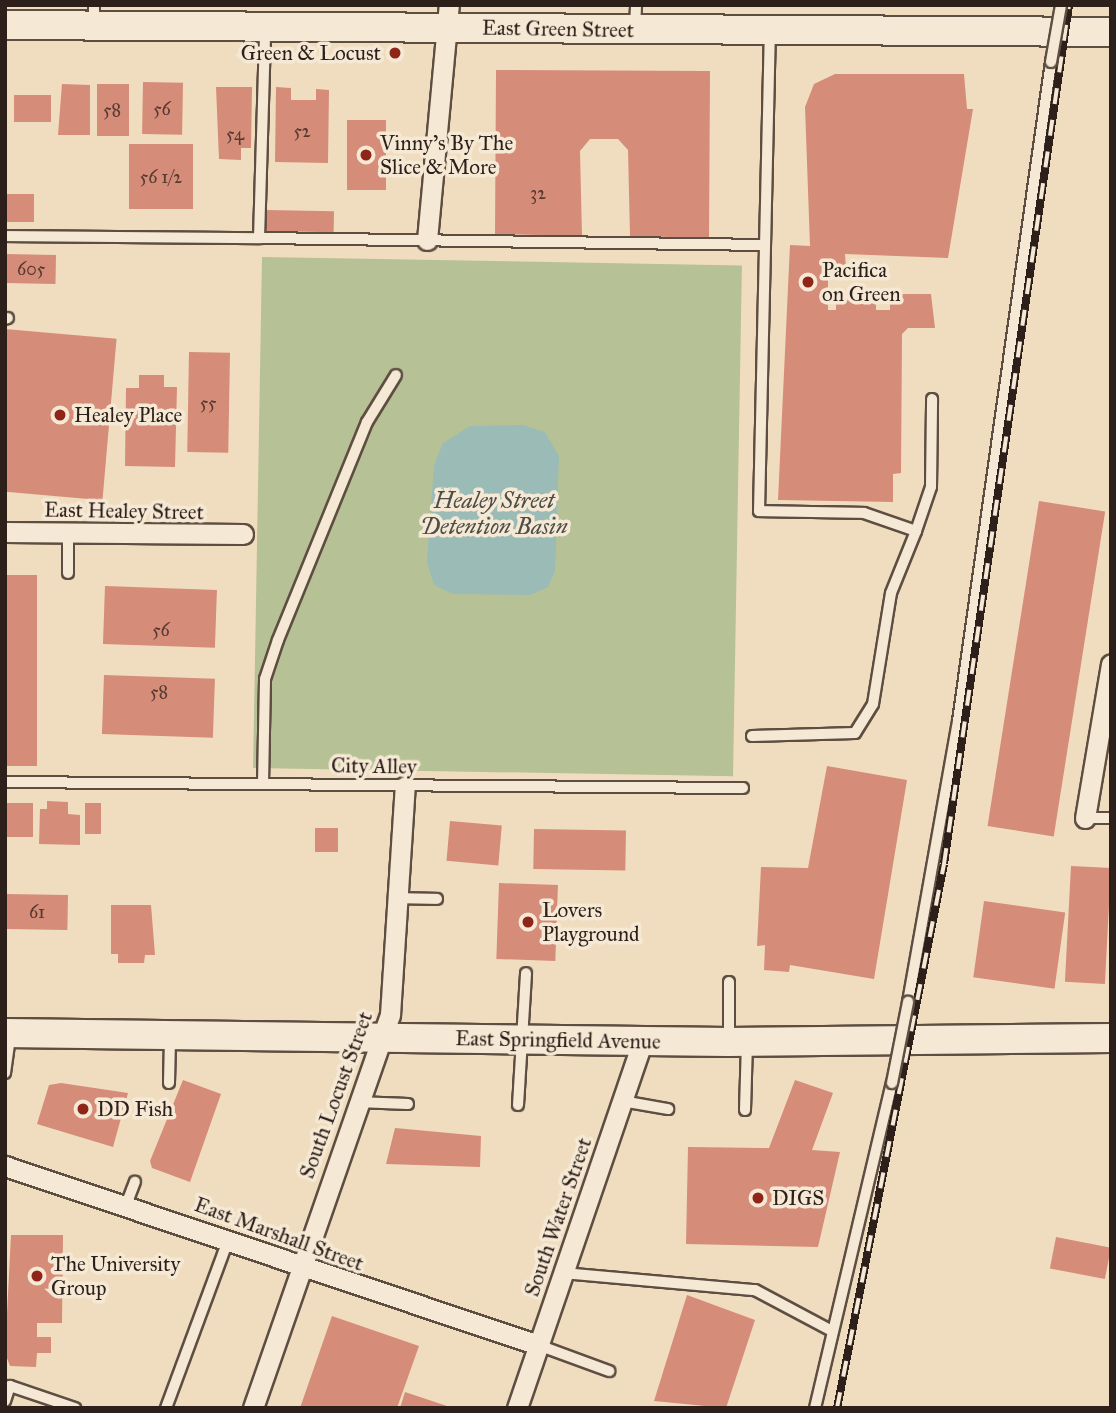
<!DOCTYPE html>
<style>
body{margin:0}
#map{position:relative;width:1116px;height:1413px;overflow:hidden;background:#f0ddbf;font-family:"IM FELL Great Primer",serif}
div>[style]{position:absolute}
[style*='--x']{left:calc(var(--x)*1px);top:calc(var(--y)*1px);width:calc(var(--w)*1px);rotate:calc(var(--a)*1deg)}
.green>*{inset:0;background:#b6c295;transform-origin:0 0}
.water>*{inset:0;background:#9bbbb7}
.building>*{inset:0;background:#d58c79;transform-origin:0 0}
.roads{filter:drop-shadow(2px 0 #5e4e42) drop-shadow(-2px 0 #5e4e42) drop-shadow(0 2px #5e4e42) drop-shadow(0 -2px #5e4e42)}
.lane>*{height:10px;margin:-5px;padding:0 5px;transform-origin:5px;border-radius:5px;background:#f5e9d5}
.street>*{height:19px;margin:-9.5px;padding:0 9.5px;transform-origin:9.5px;border-radius:9.5px;background:#f5e9d5}
.secondary>*{height:28px;margin:-14px;padding:0 14px;transform-origin:14px;border-radius:14px;background:#f5e9d5}
.rail>*{height:8px;margin-top:-4px;transform-origin:0;background:repeating-linear-gradient(90deg,#f5e9d5 0 16px,#2d1f19 0 32px);box-sizing:border-box;border-block:2px solid #2d1f19}
.bridges{filter:drop-shadow(2px 0 #5e4e42) drop-shadow(-2px 0 #5e4e42) drop-shadow(0 2px #5e4e42) drop-shadow(0 -2px #5e4e42)}
.lane-bridge>*{height:10px;margin:-5px;padding:0 5px;transform-origin:5px;border-radius:5px;background:#f5e9d5}
.dots>*{width:19px;height:19px;translate:-50% -50%;box-sizing:border-box;border:4px solid #f5e9d5;border-radius:50%}
span{translate:-50% -50%;white-space:nowrap;text-align:center;line-height:1.15;-webkit-text-stroke:7px #f5e9d5;paint-order:stroke}
.number-label{font-size:18px;color:#573a31}
.number-label span{-webkit-text-stroke-width:0}
.street-label{font-size:21px;color:#2d1f19}
.poi-label{font-size:21px;color:#2d1f19}
.right{translate:-100% -50%;text-align:right}
.left{translate:0 -50%;text-align:left}
.water-label{font-size:23px;color:#4e4e48;font-style:italic}
.frame{position:absolute;inset:0;border:7px solid #2d1f19;pointer-events:none}
</style>
<div id="map">
<div class="green">
<i style="left:262px;top:257px;width:480px;height:511px;rotate:1deg"></i>
</div>
<div class="water">
<i style="clip-path:polygon(523px 425px,545px 432px,559px 456px,555px 571px,548px 587px,530px 595px,453px 594px,434px 585px,427px 562px,434px 465px,443px 443px,470px 426px)"></i>
</div>
<div class="building">
<i style="clip-path:polygon(496px 70px,710px 71px,709px 238px,630px 236px,628px 150px,618px 139px,590px 139px,580px 151px,582px 236px,495px 234px)"></i>
<i style="clip-path:polygon(835px 74px,964px 74px,967px 109px,973px 109px,948px 258px,845px 254px,846px 269px,828px 269px,828px 310px,836px 310px,836px 294px,876px 294px,876px 310px,890px 310px,890px 294px,931px 294px,935px 328px,908px 328px,902px 334px,901px 473px,893px 474px,893px 502px,778px 500px,790px 245px,810px 246px,805px 107px,814px 84px)"></i>
<i style="left:143px;top:82px;width:40px;height:52px;rotate:1deg"></i>
<i style="clip-path:polygon(62px 84px,90px 85px,90px 135px,58px 135px)"></i>
<i style="left:97px;top:84px;width:32px;height:52px"></i>
<i style="clip-path:polygon(216px 87px,252px 87px,251px 148px,241px 148px,241px 160px,219px 159px)"></i>
<i style="clip-path:polygon(276px 87px,291px 88px,291px 100px,316px 100px,316px 89px,329px 90px,328px 163px,275px 162px)"></i>
<i style="left:14px;top:95px;width:37px;height:27px"></i>
<i style="left:347px;top:120px;width:39px;height:70px"></i>
<i style="left:129px;top:144px;width:64px;height:65px"></i>
<i style="left:5px;top:194px;width:29px;height:28px"></i>
<i style="left:266px;top:210px;width:68px;height:21px;rotate:1deg"></i>
<i style="left:5px;top:254px;width:51px;height:29px;rotate:1deg"></i>
<i style="left:5px;top:329px;width:112px;height:162px;rotate:5deg"></i>
<i style="left:189px;top:352px;width:41px;height:100px;rotate:1deg"></i>
<i style="clip-path:polygon(139px 375px,164px 375px,164px 387px,177px 387px,175px 467px,125px 466px,126px 388px,139px 388px)"></i>
<i style="left:1039px;top:501px;width:67px;height:329px;rotate:9deg"></i>
<i style="left:5px;top:575px;width:32px;height:191px"></i>
<i style="left:105px;top:586px;width:112px;height:58px;rotate:2deg"></i>
<i style="left:104px;top:675px;width:111px;height:59px;rotate:2deg"></i>
<i style="clip-path:polygon(827px 766px,907px 780px,874px 979px,790px 965px,789px 972px,764px 970px,765px 945px,757px 946px,761px 867px,808px 868px)"></i>
<i style="clip-path:polygon(47px 801px,68px 802px,68px 814px,80px 815px,80px 845px,39px 844px,40px 809px,47px 809px)"></i>
<i style="left:5px;top:803px;width:28px;height:34px"></i>
<i style="left:85px;top:803px;width:16px;height:31px"></i>
<i style="left:450px;top:821px;width:52px;height:40px;rotate:5deg"></i>
<i style="left:315px;top:828px;width:23px;height:24px"></i>
<i style="left:534px;top:829px;width:92px;height:40px;rotate:1deg"></i>
<i style="left:1071px;top:866px;width:40px;height:116px;rotate:3deg"></i>
<i style="left:499px;top:883px;width:59px;height:76px;rotate:2deg"></i>
<i style="left:6px;top:894px;width:62px;height:35px;rotate:1deg"></i>
<i style="left:984px;top:901px;width:82px;height:77px;rotate:8deg"></i>
<i style="clip-path:polygon(111px 905px,151px 905px,155px 955px,145px 955px,144px 963px,118px 963px,118px 954px,111px 954px)"></i>
<i style="clip-path:polygon(183px 1080px,221px 1094px,190px 1182px,152px 1168px,150px 1161px)"></i>
<i style="clip-path:polygon(795px 1080px,833px 1093px,812px 1150px,840px 1152px,818px 1247px,686px 1244px,688px 1147px,769px 1148px)"></i>
<i style="clip-path:polygon(61px 1083px,128px 1093px,113px 1147px,37px 1124px,49px 1085px)"></i>
<i style="clip-path:polygon(395px 1128px,481px 1136px,480px 1167px,386px 1164px)"></i>
<i style="clip-path:polygon(11px 1235px,63px 1235px,62px 1323px,37px 1323px,37px 1337px,51px 1337px,51px 1353px,37px 1353px,36px 1367px,10px 1366px,5px 1353px)"></i>
<i style="left:1056px;top:1237px;width:56px;height:32px;rotate:11deg"></i>
<i style="clip-path:polygon(687px 1295px,755px 1320px,726px 1408px,654px 1401px)"></i>
<i style="clip-path:polygon(332px 1316px,419px 1346px,397px 1408px,300px 1408px)"></i>
<i style="clip-path:polygon(405px 1392px,450px 1407px,450px 1408px,400px 1408px)"></i>
</div>
<div class="roads">
<div class="lane">
<i style="--x:94;--y:5;--w:19;--a:90"></i>
<i style="--x:635;--y:26;--w:21;--a:-87"></i>
<i style="--x:5;--y:236;--w:254;--a:0.5"></i>
<i style="--x:259;--y:238;--w:208;--a:-88.3"></i>
<i style="--x:259;--y:238;--w:505;--a:0.79"></i>
<i style="--x:5;--y:319;--w:3;--a:-18"></i>
<i style="--x:916;--y:531;--w:46;--a:-71.2"></i>
<i style="--x:931;--y:487;--w:88;--a:-89.3"></i>
<i style="--x:68;--y:573;--w:40;--a:-90"></i>
<i style="--x:752;--y:736;--w:103;--a:-1.7"></i>
<i style="--x:855;--y:733;--w:34;--a:-58"></i>
<i style="--x:873;--y:704;--w:112;--a:-80.8"></i>
<i style="--x:891;--y:593;--w:67;--a:-68"></i>
<i style="--x:916;--y:531;--w:55;--a:-160.9"></i>
<i style="--x:864;--y:513;--w:105;--a:-178.9"></i>
<i style="--x:759;--y:511;--w:480;--a:-88.7"></i>
<i style="--x:5;--y:782;--w:738;--a:0.47"></i>
<i style="--x:263;--y:784;--w:105;--a:-88.9"></i>
<i style="--x:265;--y:679;--w:41;--a:-71.6"></i>
<i style="--x:278;--y:640;--w:235;--a:-67.8"></i>
<i style="--x:367;--y:422;--w:55;--a:-58.3"></i>
<i style="--x:1085;--y:818;--w:26;--a:0"></i>
<i style="--x:397;--y:898;--w:40;--a:1.4"></i>
<i style="--x:908;--y:1002;--w:285;--a:-79.9"></i>
<i style="--x:958;--y:721;--w:666;--a:-81.97"></i>
<i style="--x:729;--y:1041;--w:59;--a:-90"></i>
<i style="--x:5;--y:1073;--w:36;--a:-82"></i>
<i style="--x:169;--y:1083;--w:45;--a:-88.7"></i>
<i style="--x:622;--y:1101;--w:47;--a:9.9"></i>
<i style="--x:357;--y:1102;--w:51;--a:2.2"></i>
<i style="--x:518;--y:1105;--w:132;--a:-86.5"></i>
<i style="--x:745;--y:1110;--w:66;--a:-88.3"></i>
<i style="--x:126;--y:1205;--w:25;--a:-69"></i>
<i style="--x:563;--y:1273;--w:193;--a:5.1"></i>
<i style="--x:755;--y:1290;--w:87;--a:28"></i>
<i style="--x:538;--y:1345;--w:76;--a:20.1"></i>
<i style="--x:5;--y:1401;--w:16;--a:-72"></i>
<i style="--x:10;--y:1386;--w:69;--a:18.7"></i>
<i style="--x:166;--y:1408;--w:179;--a:-69.7"></i>
<i style="--x:815;--y:1408;--w:334;--a:-76.7"></i>
</div>
<div class="street">
<i style="--x:427;--y:240;--w:236;--a:-84.7"></i>
<i style="--x:5;--y:532;--w:238;--a:0.5"></i>
<i style="--x:1085;--y:818;--w:156;--a:-80.4"></i>
<i style="--x:5;--y:1166;--w:562;--a:18.56"></i>
<i style="--x:253;--y:1408;--w:416;--a:-70.8"></i>
<i style="--x:390;--y:1015;--w:229;--a:-86.3"></i>
<i style="--x:517;--y:1408;--w:388;--a:-71.1"></i>
</div>
<div class="secondary">
<i style="--x:5;--y:25;--w:1106;--a:0.36"></i>
<i style="--x:5;--y:1033;--w:723;--a:0.71"></i>
<i style="--x:728;--y:1042;--w:383;--a:-0.6"></i>
</div>
</div>
<div class="rail">
<i style="--x:837;--y:1408;--w:554;--a:-78.87"></i>
<i style="--x:944;--y:864;--w:868;--a:-81.72"></i>
</div>
<div class="bridges">
<div class="lane-bridge">
<i style="--x:1051;--y:62;--w:58;--a:-80"></i>
<i style="--x:892;--y:1083;--w:83;--a:-78.8"></i>
</div>
</div>
<div class="dots">
<i style="left:395px;top:53px;background:#8f2418"></i>
<i style="left:366px;top:155px;background:#8f2418"></i>
<i style="left:808px;top:282px;background:#8f2418"></i>
<i style="left:60px;top:415px;background:#8f2418"></i>
<i style="left:528px;top:922px;background:#8f2418"></i>
<i style="left:83px;top:1109px;background:#8f2418"></i>
<i style="left:758px;top:1198px;background:#8f2418"></i>
<i style="left:37px;top:1276px;background:#8f2418"></i>
</div>
<div class="number-label">
<span style="left:162px;top:109px">56</span>
<span style="left:112px;top:110px">58</span>
<span style="left:302px;top:131px">52</span>
<span style="left:235px;top:134px">54</span>
<span style="left:161px;top:177px">56 1/2</span>
<span style="left:538px;top:193px">32</span>
<span style="left:31px;top:269px">605</span>
<span style="left:208px;top:403px">55</span>
<span style="left:161px;top:630px">56</span>
<span style="left:159px;top:692px">58</span>
<span style="left:37px;top:912px">61</span>
</div>
<div class="street-label">
<span style="left:558px;top:29px;rotate:1deg">East Green Street</span>
<span style="left:124px;top:511px;rotate:1deg">East Healey Street</span>
<span style="left:374px;top:766px;rotate:1deg">City Alley</span>
<span style="left:558px;top:1040px;rotate:1deg">East Springfield Avenue</span>
<span style="left:336px;top:1095px;rotate:-70deg">South Locust Street</span>
<span style="left:558px;top:1217px;rotate:-71deg">South Water Street</span>
<span style="left:279px;top:1234px;rotate:20deg">East Marshall Street</span>
</div>
<div class="poi-label">
<span class="right" style="left:381px;top:53px">Green &amp; Locust</span>
<span class="left" style="left:380px;top:155px">Vinny's By The<br>Slice &amp; More</span>
<span class="left" style="left:822px;top:282px">Pacifica<br>on Green</span>
<span class="left" style="left:74px;top:415px">Healey Place</span>
<span class="left" style="left:542px;top:922px">Lovers<br>Playground</span>
<span class="left" style="left:97px;top:1109px">DD Fish</span>
<span class="left" style="left:772px;top:1198px">DIGS</span>
<span class="left" style="left:51px;top:1276px">The University<br>Group</span>
</div>
<div class="water-label">
<span style="left:494px;top:513px">Healey Street<br>Detention Basin</span>
</div>
<div class="frame"></div>
</div>
